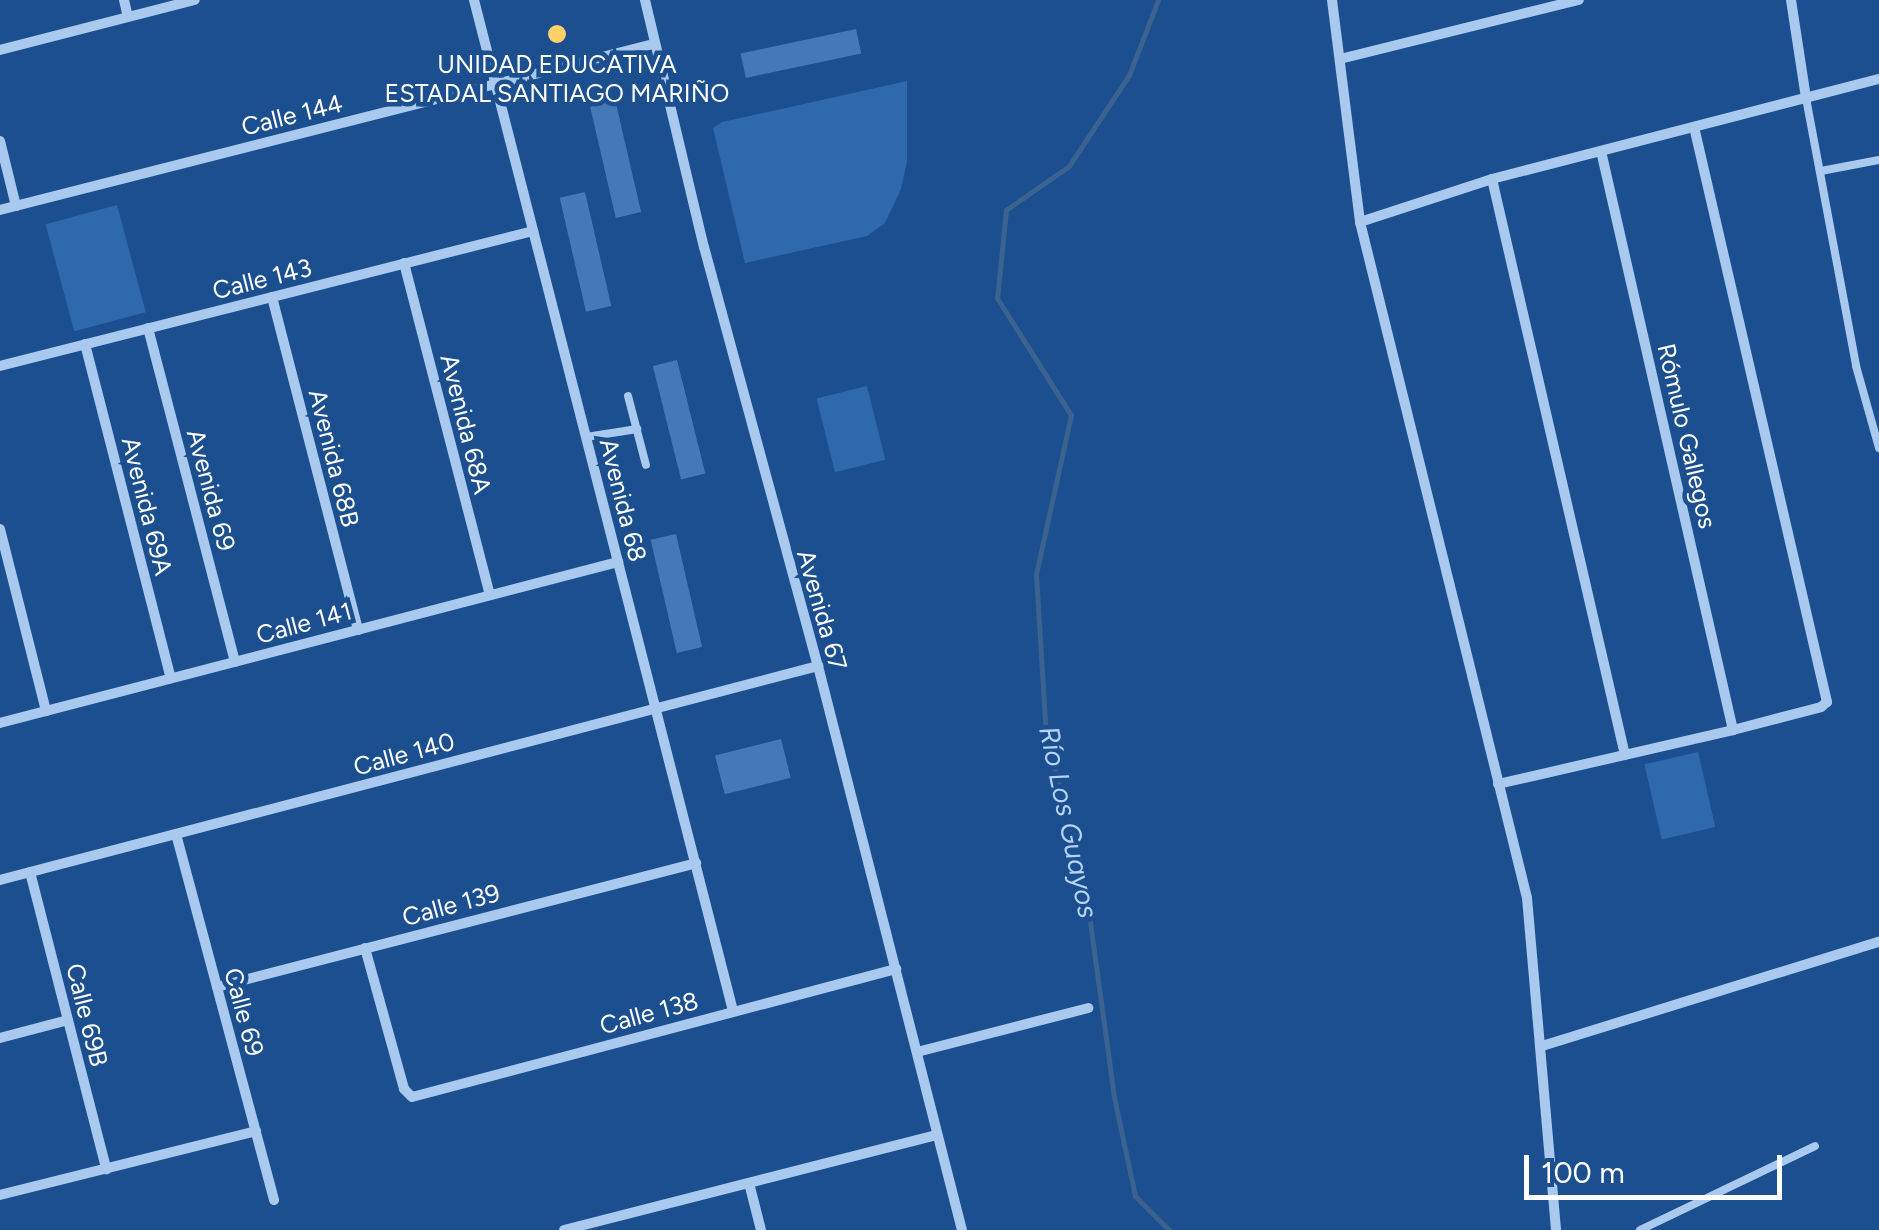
<!DOCTYPE html>
<meta charset="utf-8">
<style>
body{margin:0}
#map{position:relative;width:1879px;height:1230px;overflow:hidden;background:#1b4f8f;font-family:Figtree,sans-serif}
div>[style]{position:absolute}
[style*='--x']{left:calc(var(--x)*1px);top:calc(var(--y)*1px);width:calc(var(--w)*1px);rotate:calc(var(--a)*1deg)}
.green>*{inset:0;background:#2e69ad;transform-origin:0 0}
.stream>*{height:5px;margin:-2.5px;padding:0 2.5px;transform-origin:2.5px;border-radius:2.5px;background:#3c6290}
.building>*{inset:0;background:#4478b7;transform-origin:0 0}
.service>*{height:8px;margin:-4px;padding:0 4px;transform-origin:4px;border-radius:4px;background:#a9c9ee}
.minor>*{height:10px;margin:-5px;padding:0 5px;transform-origin:5px;border-radius:5px;background:#a9c9ee}
.dots>*{width:28px;height:28px;translate:-50% -50%;box-sizing:border-box;border:5px solid #1b4f8f;border-radius:50%}
span{translate:-50% -50%;white-space:nowrap;text-align:center;line-height:1.15;-webkit-text-stroke:9px #1b4f8f;paint-order:stroke}
.poi-label{font-size:25px;color:#fff}
.street-label{font-size:25px;color:#fff}
.water-label{font-size:28px;color:#b5d3f5;font-style:italic}
.scale{position:absolute;left:1524px;top:1155px;width:258px;height:45px;box-sizing:border-box;border:5px solid #fff;border-top:0;padding-left:12px;font-size:30px;line-height:35px;white-space:nowrap;color:#fff;-webkit-text-stroke:8px #1b4f8f;paint-order:stroke}
</style>
<div id="map">
<div class="green">
<i style="clip-path:polygon(907px 81px,907px 161px,901px 189px,885px 223px,867px 236px,745px 263px,713px 128px,722px 122px)"></i>
<i style="left:117px;top:205px;width:111px;height:74px;rotate:75deg"></i>
<i style="left:867px;top:386px;width:76px;height:52px;rotate:76deg"></i>
<i style="left:1698px;top:752px;width:77px;height:55px;rotate:77deg"></i>
</div>
<div class="stream">
<i style="--x:1158;--y:0;--w:80;--a:111.1"></i>
<i style="--x:1129;--y:75;--w:109;--a:123.4"></i>
<i style="--x:1069;--y:166;--w:77;--a:145.1"></i>
<i style="--x:1006;--y:210;--w:88;--a:95.8"></i>
<i style="--x:997;--y:298;--w:138;--a:57.7"></i>
<i style="--x:1071;--y:415;--w:163;--a:102.4"></i>
<i style="--x:1036;--y:574;--w:162;--a:86.5"></i>
<i style="--x:1046;--y:736;--w:147;--a:75"></i>
<i style="--x:1084;--y:878;--w:221;--a:82.2"></i>
<i style="--x:1114;--y:1097;--w:101;--a:78"></i>
<i style="--x:1135;--y:1196;--w:48;--a:45"></i>
</div>
<div class="building">
<i style="left:856px;top:29px;width:25px;height:118px;rotate:78deg"></i>
<i style="left:615px;top:99px;width:116px;height:26px;rotate:77deg"></i>
<i style="left:585px;top:192px;width:117px;height:26px;rotate:77deg"></i>
<i style="left:677px;top:360px;width:117px;height:25px;rotate:76deg"></i>
<i style="left:676px;top:534px;width:116px;height:26px;rotate:77deg"></i>
<i style="left:781px;top:739px;width:40px;height:68px;rotate:76deg"></i>
</div>
<div class="service">
<i style="--x:1806;--y:98;--w:273;--a:79.4"></i>
<i style="--x:1856;--y:366;--w:85;--a:74.3"></i>
<i style="--x:1821;--y:171;--w:59;--a:-10.7"></i>
<i style="--x:628;--y:396;--w:71;--a:75.4"></i>
<i style="--x:586;--y:437;--w:52;--a:-8.9"></i>
<i style="--x:1640;--y:1230;--w:194;--a:-25.6"></i>
</div>
<div class="minor">
<i style="--x:124;--y:0;--w:17;--a:77"></i>
<i style="--x:474;--y:0;--w:1044;--a:75.63"></i>
<i style="--x:645;--y:0;--w:254;--a:76.6"></i>
<i style="--x:704;--y:247;--w:434;--a:74.8"></i>
<i style="--x:818;--y:666;--w:582;--a:75.68"></i>
<i style="--x:1332;--y:0;--w:224;--a:82.8"></i>
<i style="--x:1360;--y:222;--w:696;--a:76.12"></i>
<i style="--x:1527;--y:898;--w:333;--a:85"></i>
<i style="--x:1791;--y:0;--w:99;--a:81.3"></i>
<i style="--x:0;--y:50;--w:201;--a:-14.4"></i>
<i style="--x:1340;--y:59;--w:246;--a:-13.9"></i>
<i style="--x:0;--y:141;--w:67;--a:76.2"></i>
<i style="--x:1601;--y:151;--w:594;--a:77.16"></i>
<i style="--x:1492;--y:179;--w:591;--a:77"></i>
<i style="--x:0;--y:210;--w:674;--a:-14.26"></i>
<i style="--x:1360;--y:222;--w:139;--a:-18"></i>
<i style="--x:1492;--y:179;--w:400;--a:-14.5"></i>
<i style="--x:404;--y:263;--w:343;--a:75.5"></i>
<i style="--x:272;--y:297;--w:344;--a:75.5"></i>
<i style="--x:148;--y:328;--w:345;--a:75.4"></i>
<i style="--x:85;--y:344;--w:345;--a:75.6"></i>
<i style="--x:0;--y:366;--w:550;--a:-14.21"></i>
<i style="--x:0;--y:529;--w:188;--a:75.8"></i>
<i style="--x:0;--y:723;--w:639;--a:-14.6"></i>
<i style="--x:1498;--y:784;--w:241;--a:-12.9"></i>
<i style="--x:1733;--y:730;--w:91;--a:-14.6"></i>
<i style="--x:1821;--y:707;--w:8;--a:-40"></i>
<i style="--x:1827;--y:702;--w:590;--a:-103.02"></i>
<i style="--x:176;--y:834;--w:379;--a:75"></i>
<i style="--x:30;--y:872;--w:307;--a:75.6"></i>
<i style="--x:0;--y:880;--w:846;--a:-14.66"></i>
<i style="--x:365;--y:948;--w:146;--a:74.5"></i>
<i style="--x:404;--y:1089;--w:11;--a:45"></i>
<i style="--x:412;--y:1097;--w:501;--a:-14.81"></i>
<i style="--x:217;--y:987;--w:495;--a:-14.5"></i>
<i style="--x:0;--y:1038;--w:70;--a:-14.8"></i>
<i style="--x:1542;--y:1046;--w:353;--a:-17.2"></i>
<i style="--x:917;--y:1052;--w:177;--a:-14.4"></i>
<i style="--x:749;--y:1183;--w:49;--a:75.7"></i>
<i style="--x:0;--y:1195;--w:264;--a:-14"></i>
<i style="--x:564;--y:1230;--w:385;--a:-14.3"></i>
</div>
<div class="dots">
<i style="left:557px;top:34px;background:#ffd166"></i>
</div>
<div class="poi-label">
<span style="left:557px;top:79px">UNIDAD EDUCATIVA<br>ESTADAL SANTIAGO MARIÑO</span>
</div>
<div class="street-label">
<span style="left:292px;top:115px;rotate:-14deg">Calle 144</span>
<span style="left:262px;top:279px;rotate:-14deg">Calle 143</span>
<span style="left:466px;top:424px;rotate:76deg">Avenida 68A</span>
<span style="left:1687px;top:436px;rotate:77deg">Rómulo Gallegos</span>
<span style="left:334px;top:458px;rotate:76deg">Avenida 68B</span>
<span style="left:211px;top:490px;rotate:75deg">Avenida 69</span>
<span style="left:623px;top:500px;rotate:76deg">Avenida 68</span>
<span style="left:147px;top:506px;rotate:76deg">Avenida 69A</span>
<span style="left:822px;top:610px;rotate:74deg">Avenida 67</span>
<span style="left:304px;top:623px;rotate:-15deg">Calle 141</span>
<span style="left:404px;top:754px;rotate:-15deg">Calle 140</span>
<span style="left:451px;top:905px;rotate:-15deg">Calle 139</span>
<span style="left:244px;top:1012px;rotate:75deg">Calle 69</span>
<span style="left:649px;top:1013px;rotate:-15deg">Calle 138</span>
<span style="left:87px;top:1015px;rotate:76deg">Calle 69B</span>
</div>
<div class="water-label">
<span style="left:1069px;top:822px;rotate:78deg">Río Los Guayos</span>
</div>
<div class="scale">100 m</div>
</div>
